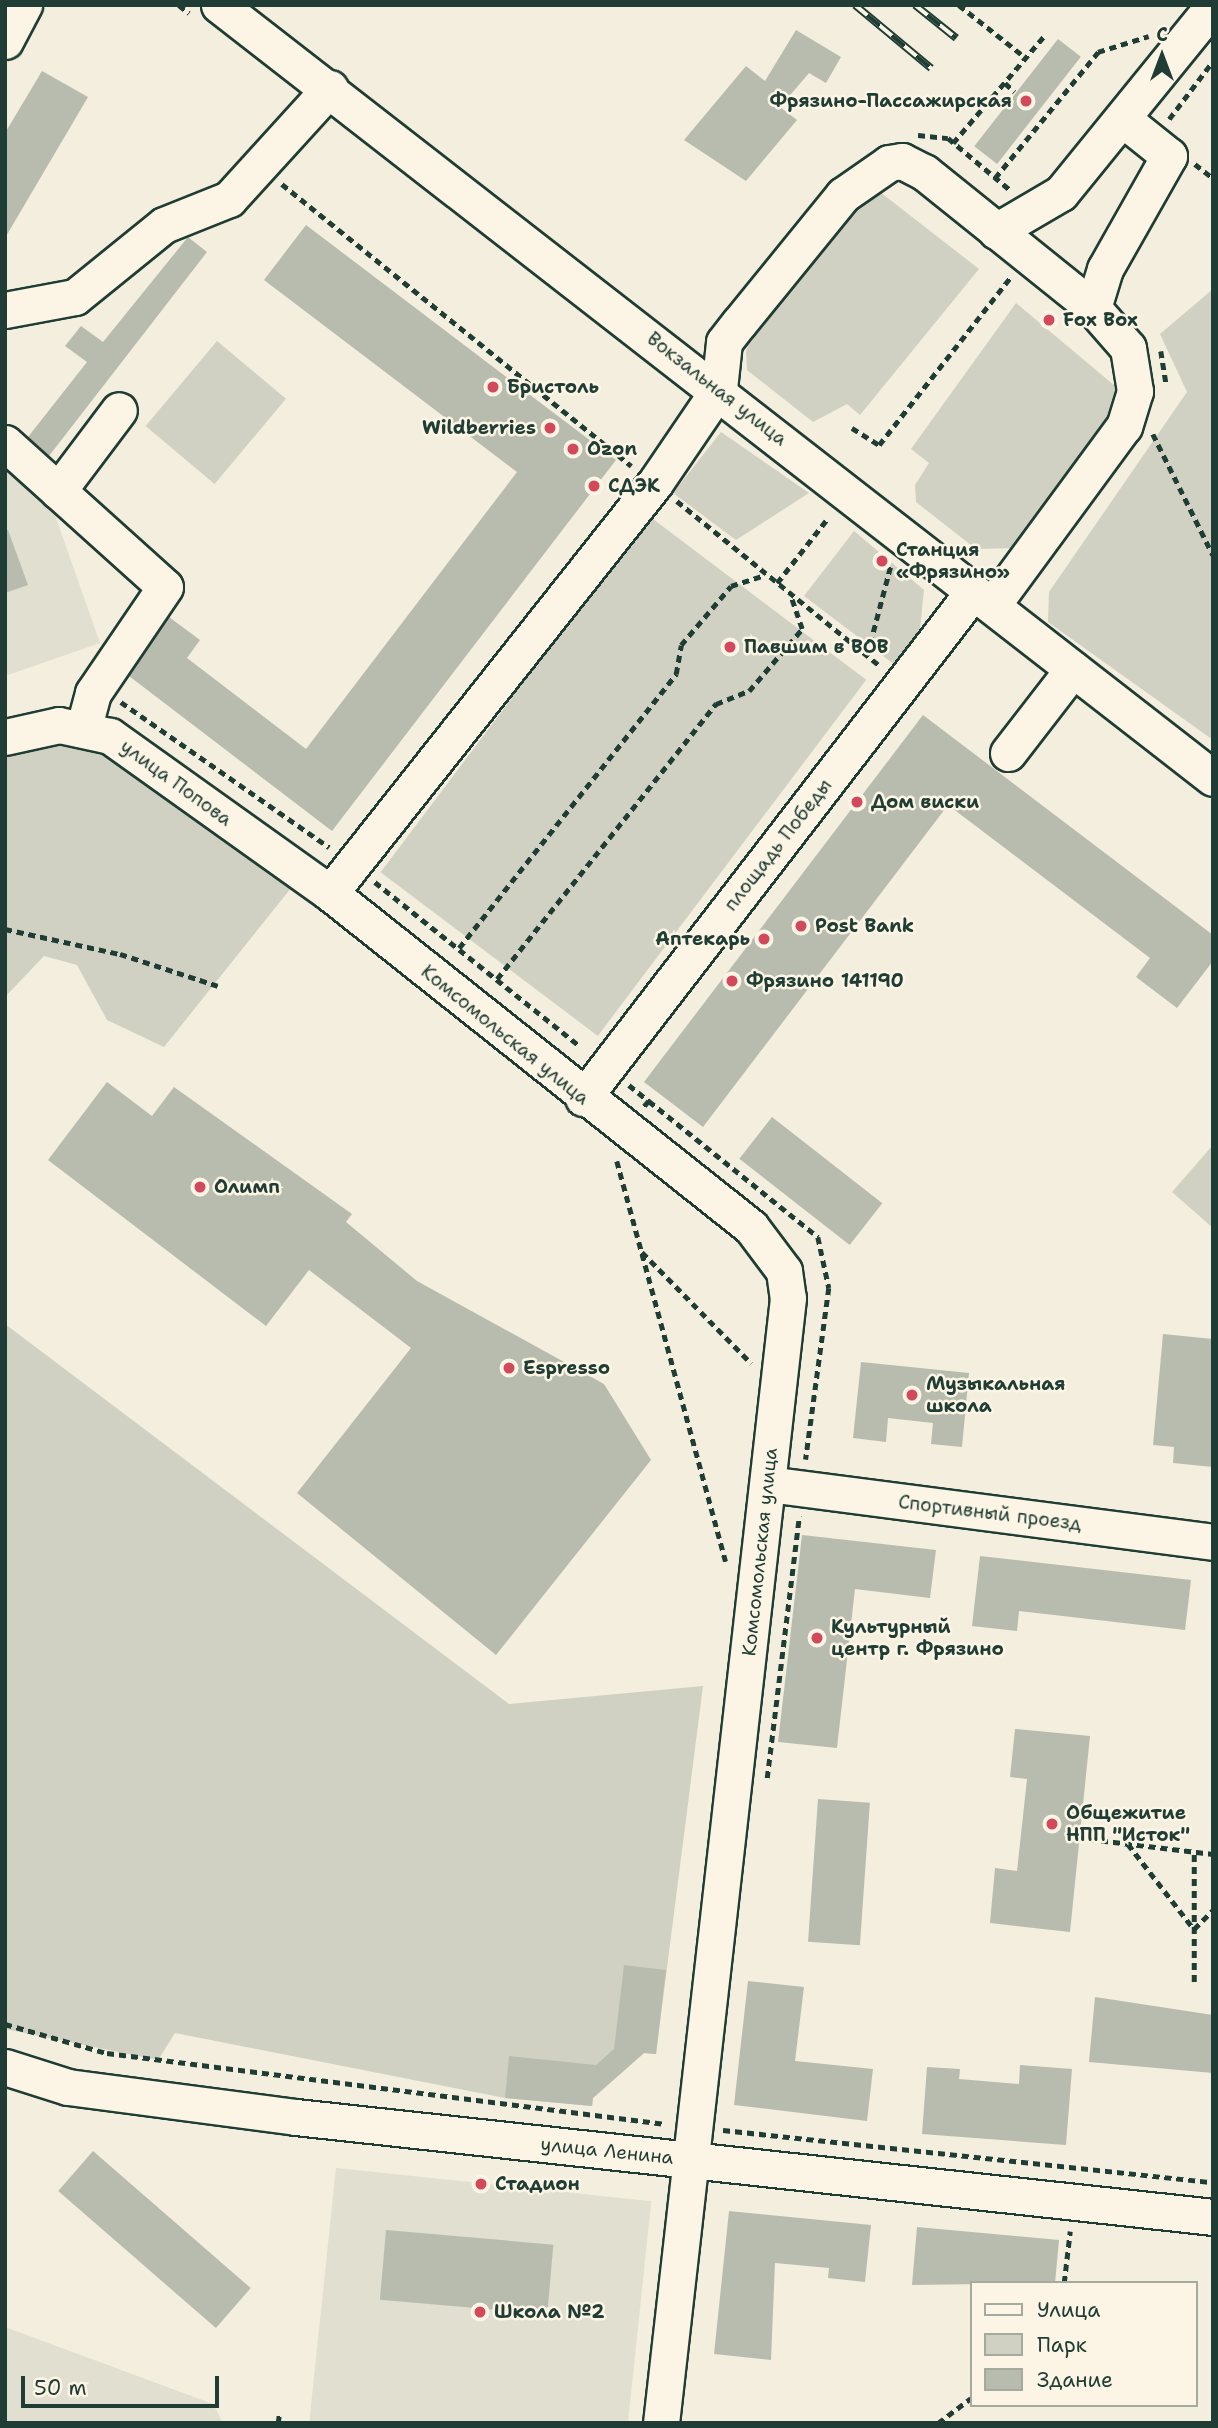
<!DOCTYPE html>
<meta charset="utf-8">
<style>
body{margin:0}
#map{position:relative;width:1218px;height:2428px;overflow:hidden;background:#f3eede;font-family:"Shantell Sans",sans-serif}
div>[style]{position:absolute}
[style*='--x']{left:calc(var(--x)*1px);top:calc(var(--y)*1px);width:calc(var(--w)*1px);rotate:calc(var(--a)*1deg)}
.built>*{inset:0;background:#e1dfd0;transform-origin:0 0}
.green>*{inset:0;background:#d0d1c2;transform-origin:0 0}
.building>*{inset:0;background:#b8bcae;transform-origin:0 0}
.path>*{height:4.5px;margin-top:-2.25px;transform-origin:0;background:repeating-linear-gradient(90deg,#1f3d34 0 7px,transparent 0 12px)}
.roads{filter:drop-shadow(2px 0 #1f3d34) drop-shadow(-2px 0 #1f3d34) drop-shadow(0 2px #1f3d34) drop-shadow(0 -2px #1f3d34)}
.minor>*{height:35px;margin:-17.5px;padding:0 17.5px;transform-origin:17.5px;border-radius:17.5px;background:#fcf5e5}
.rail>*{height:8px;margin-top:-4px;transform-origin:0;background:repeating-linear-gradient(90deg,#fcf5e5 0 16px,#1f3d34 0 32px);box-sizing:border-box;border-block:2px solid #1f3d34}
.dots>*{width:19px;height:19px;translate:-50% -50%;box-sizing:border-box;border:4px solid #fcf5e5;border-radius:50%}
span{translate:-50% -50%;white-space:nowrap;text-align:center;line-height:1.15;-webkit-text-stroke:5px #fcf5e5;paint-order:stroke}
.poi-label{font-size:19px;color:#1f3d34;font-weight:700}
.right{translate:-100% -50%;text-align:right}
.left{translate:0 -50%;text-align:left}
.street-label{font-size:19px;color:#1f3d34}
.frame{position:absolute;inset:0;border:7px solid #1f3d34;pointer-events:none}
.legend{position:absolute;left:970px;top:2281px;width:228px;height:126px;box-sizing:border-box;background:#fcf5e5;border:2px solid #a4ab9e;margin:0;padding:9px 12px;list-style:none;font-size:21px;color:#1f3d34}
.legend li{display:flex;align-items:center;gap:14px;height:35px}
.legend b{width:35px;border:2px solid #a4ab9e}
.north{position:absolute;left:1127px;top:21px;width:70px;height:70px;-webkit-text-stroke:5px #fcf5e5;paint-order:stroke;rotate:0deg;font-size:19px;font-weight:700;line-height:28px;text-align:center;color:#1f3d34}
.north::after{content:'';display:block;margin:auto;width:24px;height:32px;background:#1f3d34;clip-path:polygon(50% 0,100% 100%,50% 72%,0 100%)}
.scale{position:absolute;left:21px;top:2376px;width:198px;height:32px;box-sizing:border-box;border:4px solid #1f3d34;border-top:0;padding-left:9px;font-size:21px;line-height:24px;white-space:nowrap;color:#1f3d34;-webkit-text-stroke:5px #fcf5e5;paint-order:stroke}
</style>
<div id="map">
<div class="built">
<i style="clip-path:polygon(5px 460px,50px 501px,100px 643px,5px 676px)"></i>
<i style="left:336px;top:2168px;width:317px;height:256px;rotate:6deg"></i>
<i style="clip-path:polygon(5px 2327px,213px 2404px,223px 2423px,5px 2423px)"></i>
</div>
<div class="green">
<i style="clip-path:polygon(871px 185px,979px 269px,860px 415px,847px 404px,813px 422px,747px 370px,746px 351px,757px 321px)"></i>
<i style="clip-path:polygon(1213px 289px,1213px 740px,1048px 622px,1049px 592px,1187px 392px,1160px 334px)"></i>
<i style="clip-path:polygon(1016px 303px,1121px 391px,1110px 430px,1017px 548px,976px 549px,916px 502px,915px 485px,929px 463px,911px 449px)"></i>
<i style="left:217px;top:341px;width:90px;height:111px;rotate:40deg"></i>
<i style="clip-path:polygon(721px 432px,809px 493px,736px 540px,673px 493px)"></i>
<i style="left:649px;top:516px;width:272px;height:446px;rotate:37deg"></i>
<i style="clip-path:polygon(854px 531px,924px 590px,918px 648px,899px 668px,804px 596px)"></i>
<i style="clip-path:polygon(36px 743px,99px 747px,303px 873px,164px 1047px,107px 1020px,77px 965px,44px 956px,5px 997px,5px 754px)"></i>
<i style="clip-path:polygon(1213px 1145px,1213px 1228px,1172px 1192px)"></i>
<i style="clip-path:polygon(5px 1324px,509px 1704px,703px 1686px,656px 2054px,644px 2053px,593px 2098px,592px 2106px,505px 2098px,175px 2033px,158px 2060px,5px 2029px)"></i>
</div>
<div class="building">
<i style="clip-path:polygon(796px 30px,841px 57px,826px 83px,809px 73px,780px 107px,797px 120px,746px 181px,684px 140px,746px 66px,765px 81px)"></i>
<i style="left:1058px;top:39px;width:29px;height:136px;rotate:38deg"></i>
<i style="clip-path:polygon(42px 71px,88px 97px,5px 238px,5px 133px)"></i>
<i style="clip-path:polygon(306px 225px,616px 460px,332px 831px,129px 676px,169px 617px,200px 640px,187px 658px,306px 749px,517px 472px,264px 280px)"></i>
<i style="clip-path:polygon(188px 237px,207px 252px,49px 456px,28px 437px,87px 362px,65px 346px,81px 326px,103px 342px)"></i>
<i style="clip-path:polygon(8px 530px,28px 585px,5px 593px,5px 531px)"></i>
<i style="clip-path:polygon(923px 715px,1213px 935px,1213px 961px,1177px 1008px,1136px 977px,1150px 958px,948px 805px,703px 1127px,644px 1082px)"></i>
<i style="clip-path:polygon(107px 1082px,152px 1116px,174px 1087px,352px 1214px,346px 1222px,417px 1281px,604px 1384px,651px 1460px,496px 1655px,297px 1493px,411px 1348px,309px 1270px,266px 1326px,48px 1160px)"></i>
<i style="left:772px;top:1117px;width:140px;height:53px;rotate:38deg"></i>
<i style="clip-path:polygon(1163px 1334px,1213px 1339px,1213px 1467px,1173px 1463px,1174px 1447px,1153px 1445px)"></i>
<i style="clip-path:polygon(861px 1362px,969px 1373px,962px 1447px,931px 1444px,933px 1423px,888px 1418px,886px 1442px,853px 1438px)"></i>
<i style="clip-path:polygon(802px 1535px,936px 1550px,930px 1598px,855px 1589px,837px 1748px,778px 1742px)"></i>
<i style="clip-path:polygon(980px 1556px,1191px 1580px,1185px 1630px,1019px 1611px,1017px 1631px,972px 1626px)"></i>
<i style="clip-path:polygon(1015px 1729px,1090px 1736px,1070px 1932px,990px 1923px,995px 1868px,1017px 1871px,1027px 1779px,1010px 1777px)"></i>
<i style="left:818px;top:1799px;width:52px;height:143px;rotate:4deg"></i>
<i style="clip-path:polygon(624px 1965px,666px 1970px,656px 2054px,644px 2053px,593px 2098px,592px 2106px,505px 2098px,509px 2056px,596px 2065px,614px 2049px)"></i>
<i style="clip-path:polygon(748px 1981px,804px 1987px,795px 2061px,873px 2069px,867px 2121px,734px 2105px)"></i>
<i style="clip-path:polygon(1095px 1997px,1213px 2015px,1213px 2073px,1089px 2062px)"></i>
<i style="clip-path:polygon(1020px 2065px,1072px 2069px,1066px 2145px,922px 2134px,927px 2067px,960px 2069px,959px 2079px,1019px 2084px)"></i>
<i style="left:93px;top:2151px;width:209px;height:53px;rotate:41deg"></i>
<i style="clip-path:polygon(729px 2211px,871px 2225px,865px 2282px,828px 2278px,829px 2268px,775px 2263px,771px 2360px,714px 2354px)"></i>
<i style="clip-path:polygon(917px 2227px,1059px 2240px,1055px 2283px,912px 2285px)"></i>
<i style="left:386px;top:2230px;width:168px;height:70px;rotate:5deg"></i>
</div>
<div class="path">
<i style="--x:179;--y:5;--w:13;--a:39"></i>
<i style="--x:959;--y:5;--w:85;--a:38.3"></i>
<i style="--x:1005;--y:83;--w:13;--a:42"></i>
<i style="--x:1169;--y:119;--w:73;--a:-52.8"></i>
<i style="--x:918;--y:135;--w:30;--a:6"></i>
<i style="--x:948;--y:138;--w:80;--a:39.9"></i>
<i style="--x:953;--y:143;--w:140;--a:-49.6"></i>
<i style="--x:1195;--y:164;--w:23;--a:38"></i>
<i style="--x:995;--y:178;--w:163;--a:-50.7"></i>
<i style="--x:1098;--y:52;--w:53;--a:-17.4"></i>
<i style="--x:282;--y:184;--w:449;--a:38.9"></i>
<i style="--x:1161;--y:351;--w:32;--a:81"></i>
<i style="--x:852;--y:428;--w:32;--a:32"></i>
<i style="--x:879;--y:445;--w:212;--a:-51.9"></i>
<i style="--x:1153;--y:434;--w:135;--a:63.6"></i>
<i style="--x:677;--y:501;--w:260;--a:39.1"></i>
<i style="--x:777;--y:583;--w:83;--a:-51.9"></i>
<i style="--x:867;--y:655;--w:94;--a:-75.2"></i>
<i style="--x:121;--y:702;--w:254;--a:34.9"></i>
<i style="--x:375;--y:882;--w:263;--a:38.7"></i>
<i style="--x:5;--y:929;--w:118;--a:12.3"></i>
<i style="--x:120;--y:954;--w:103;--a:18.1"></i>
<i style="--x:459;--y:948;--w:350;--a:-51.6"></i>
<i style="--x:676;--y:674;--w:29;--a:-80"></i>
<i style="--x:681;--y:645;--w:77;--a:-49.7"></i>
<i style="--x:731;--y:586;--w:33;--a:-18"></i>
<i style="--x:497;--y:979;--w:352;--a:-51.5"></i>
<i style="--x:716;--y:704;--w:35;--a:-22"></i>
<i style="--x:749;--y:691;--w:82;--a:-49.5"></i>
<i style="--x:802;--y:629;--w:34;--a:-109"></i>
<i style="--x:629;--y:1085;--w:26;--a:39"></i>
<i style="--x:649;--y:1101;--w:8;--a:130"></i>
<i style="--x:649;--y:1101;--w:217;--a:38.8"></i>
<i style="--x:818;--y:1237;--w:52;--a:77.8"></i>
<i style="--x:829;--y:1288;--w:173;--a:97.7"></i>
<i style="--x:617;--y:1161;--w:415;--a:74.8"></i>
<i style="--x:642;--y:1252;--w:156;--a:45.5"></i>
<i style="--x:767;--y:1778;--w:264;--a:-83"></i>
<i style="--x:1089;--y:1839;--w:125;--a:6.9"></i>
<i style="--x:1128;--y:1844;--w:108;--a:52.2"></i>
<i style="--x:1194;--y:1929;--w:27;--a:-45"></i>
<i style="--x:1194;--y:1982;--w:130;--a:-90"></i>
<i style="--x:5;--y:2024;--w:106;--a:15.9"></i>
<i style="--x:107;--y:2053;--w:563;--a:7.24"></i>
<i style="--x:723;--y:2130;--w:493;--a:6.1"></i>
<i style="--x:1064;--y:2283;--w:52;--a:-83.4"></i>
<i style="--x:278;--y:2423;--w:8;--a:-83"></i>
<i style="--x:938;--y:2423;--w:41;--a:-37.1"></i>
</div>
<div class="roads">
<div class="minor">
<i style="--x:219;--y:5;--w:1259;--a:37.87"></i>
<i style="--x:5;--y:41;--w:41;--a:-62.2"></i>
<i style="--x:996;--y:231;--w:75;--a:-30.3"></i>
<i style="--x:1061;--y:193;--w:241;--a:-50.9"></i>
<i style="--x:1093;--y:308;--w:41;--a:-72.9"></i>
<i style="--x:1105;--y:269;--w:130;--a:-60.5"></i>
<i style="--x:1169;--y:156;--w:58;--a:-141.3"></i>
<i style="--x:5;--y:310;--w:71;--a:-10.5"></i>
<i style="--x:75;--y:297;--w:114;--a:-39"></i>
<i style="--x:164;--y:225;--w:70;--a:-21.8"></i>
<i style="--x:229;--y:199;--w:150;--a:-47.7"></i>
<i style="--x:5;--y:443;--w:215;--a:42"></i>
<i style="--x:165;--y:587;--w:128;--a:124.2"></i>
<i style="--x:93;--y:693;--w:35;--a:105"></i>
<i style="--x:58;--y:491;--w:101;--a:-53"></i>
<i style="--x:5;--y:737;--w:55;--a:-12.5"></i>
<i style="--x:59;--y:725;--w:52;--a:12.2"></i>
<i style="--x:110;--y:736;--w:270;--a:35.5"></i>
<i style="--x:330;--y:893;--w:537;--a:38.43"></i>
<i style="--x:751;--y:1227;--w:55;--a:53.1"></i>
<i style="--x:784;--y:1271;--w:27;--a:82"></i>
<i style="--x:788;--y:1298;--w:1132;--a:96.44"></i>
<i style="--x:1008;--y:753;--w:106;--a:-52.3"></i>
<i style="--x:330;--y:893;--w:523;--a:-51.6"></i>
<i style="--x:655;--y:483;--w:114;--a:-55.8"></i>
<i style="--x:719;--y:389;--w:47;--a:-83.9"></i>
<i style="--x:724;--y:342;--w:24;--a:-52"></i>
<i style="--x:739;--y:323;--w:165;--a:-50.9"></i>
<i style="--x:843;--y:195;--w:56;--a:-34.8"></i>
<i style="--x:889;--y:163;--w:13;--a:-9"></i>
<i style="--x:902;--y:161;--w:25;--a:27"></i>
<i style="--x:924;--y:172;--w:217;--a:38.8"></i>
<i style="--x:1093;--y:308;--w:53;--a:48.8"></i>
<i style="--x:1128;--y:348;--w:44;--a:80.8"></i>
<i style="--x:1135;--y:391;--w:37;--a:107"></i>
<i style="--x:1124;--y:426;--w:223;--a:126.3"></i>
<i style="--x:583;--y:1098;--w:639;--a:-52.38"></i>
<i style="--x:768;--y:1484;--w:449;--a:7.4"></i>
<i style="--x:5;--y:2067;--w:66;--a:17.6"></i>
<i style="--x:68;--y:2087;--w:230;--a:7.5"></i>
<i style="--x:296;--y:2117;--w:922;--a:6.22"></i>
</div>
</div>
<div class="rail">
<i style="--x:855;--y:5;--w:99;--a:39.7"></i>
<i style="--x:915;--y:5;--w:53;--a:38.8"></i>
</div>
<div class="dots">
<i style="left:1026px;top:101px;background:#d1495b"></i>
<i style="left:1049px;top:320px;background:#d1495b"></i>
<i style="left:493px;top:387px;background:#d1495b"></i>
<i style="left:550px;top:428px;background:#d1495b"></i>
<i style="left:573px;top:449px;background:#d1495b"></i>
<i style="left:594px;top:486px;background:#d1495b"></i>
<i style="left:882px;top:561px;background:#d1495b"></i>
<i style="left:730px;top:647px;background:#d1495b"></i>
<i style="left:857px;top:802px;background:#d1495b"></i>
<i style="left:801px;top:926px;background:#d1495b"></i>
<i style="left:764px;top:939px;background:#d1495b"></i>
<i style="left:732px;top:981px;background:#d1495b"></i>
<i style="left:200px;top:1187px;background:#d1495b"></i>
<i style="left:509px;top:1368px;background:#d1495b"></i>
<i style="left:912px;top:1395px;background:#d1495b"></i>
<i style="left:817px;top:1638px;background:#d1495b"></i>
<i style="left:1052px;top:1824px;background:#d1495b"></i>
<i style="left:481px;top:2184px;background:#d1495b"></i>
<i style="left:480px;top:2312px;background:#d1495b"></i>
</div>
<div class="poi-label">
<span class="right" style="left:1012px;top:101px">Фрязино-Пассажирская</span>
<span class="left" style="left:1063px;top:320px">Fox Box</span>
<span class="left" style="left:507px;top:387px">Бристоль</span>
<span class="right" style="left:536px;top:428px">Wildberries</span>
<span class="left" style="left:587px;top:449px">Ozon</span>
<span class="left" style="left:608px;top:486px">СДЭК</span>
<span class="left" style="left:896px;top:561px">Станция<br>«Фрязино»</span>
<span class="left" style="left:744px;top:647px">Павшим в ВОВ</span>
<span class="left" style="left:871px;top:802px">Дом виски</span>
<span class="left" style="left:815px;top:926px">Post Bank</span>
<span class="right" style="left:750px;top:939px">Аптекарь</span>
<span class="left" style="left:746px;top:981px">Фрязино 141190</span>
<span class="left" style="left:214px;top:1187px">Олимп</span>
<span class="left" style="left:523px;top:1368px">Espresso</span>
<span class="left" style="left:926px;top:1395px">Музыкальная<br>школа</span>
<span class="left" style="left:831px;top:1638px">Культурный<br>центр г. Фрязино</span>
<span class="left" style="left:1066px;top:1824px">Общежитие<br>НПП "Исток"</span>
<span class="left" style="left:495px;top:2184px">Стадион</span>
<span class="left" style="left:494px;top:2312px">Школа №2</span>
</div>
<div class="street-label">
<span style="left:717px;top:389px;rotate:38deg">Вокзальная улица</span>
<span style="left:176px;top:783px;rotate:36deg">улица Попова</span>
<span style="left:778px;top:845px;rotate:-52deg">площадь Победы</span>
<span style="left:505px;top:1035px;rotate:39deg">Комсомольская улица</span>
<span style="left:990px;top:1513px;rotate:7deg">Спортивный проезд</span>
<span style="left:760px;top:1552px;rotate:-84deg">Комсомольская улица</span>
<span style="left:607px;top:2151px;rotate:6deg">улица Ленина</span>
</div>
<div class="frame"></div>
<ul class="legend">
<li><b style="height:9px;background:#fcf5e5"></b>Улица</li>
<li><b style="height:19px;background:#d0d1c2"></b>Парк</li>
<li><b style="height:19px;background:#b8bcae"></b>Здание</li>
</ul>
<div class="north">С</div>
<div class="scale">50 m</div>
</div>
